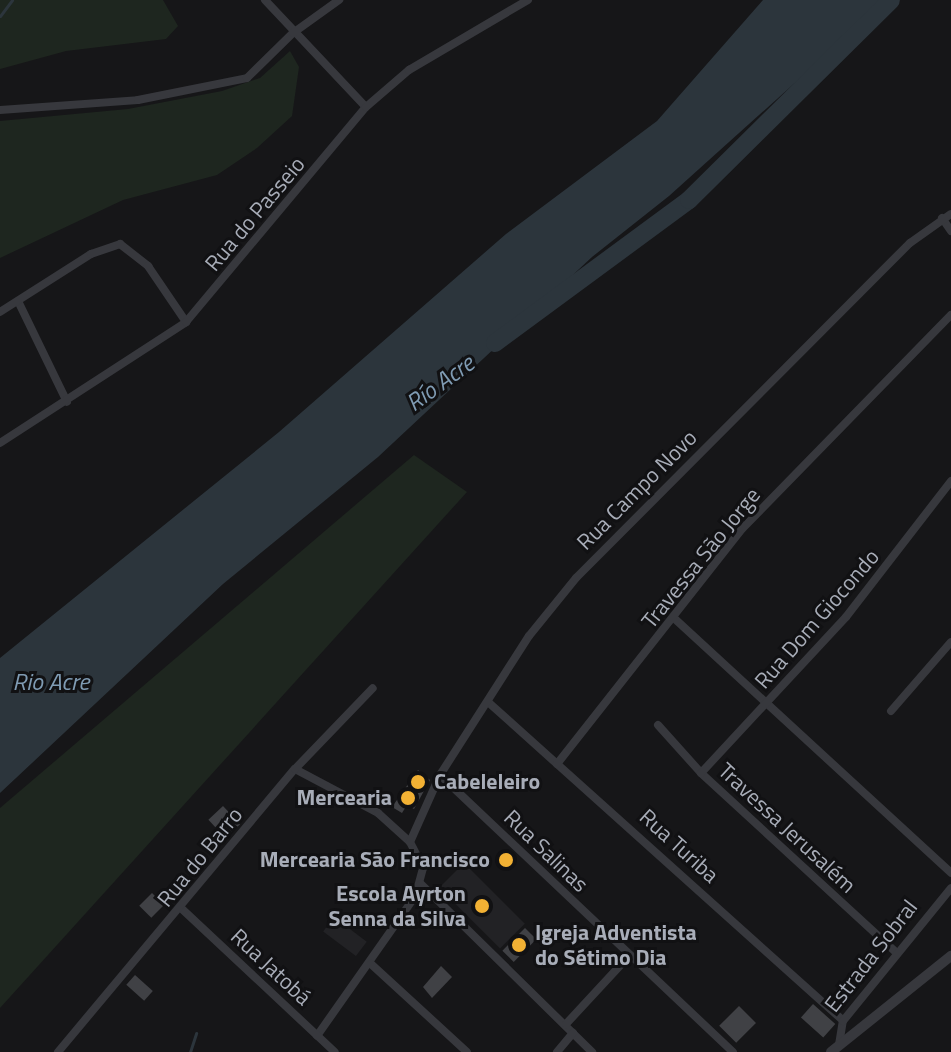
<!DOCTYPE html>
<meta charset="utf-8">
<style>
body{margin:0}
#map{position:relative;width:951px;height:1052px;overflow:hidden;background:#161618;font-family:"Titillium Web",sans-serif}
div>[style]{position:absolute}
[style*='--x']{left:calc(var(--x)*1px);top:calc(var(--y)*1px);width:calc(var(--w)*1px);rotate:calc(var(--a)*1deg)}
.built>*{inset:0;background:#222225;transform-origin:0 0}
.green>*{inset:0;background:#1e261f}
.water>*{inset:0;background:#2c353c}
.stream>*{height:3px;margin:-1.5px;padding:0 1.5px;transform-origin:1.5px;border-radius:1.5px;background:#2c353c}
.river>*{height:18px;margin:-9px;padding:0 9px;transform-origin:9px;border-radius:9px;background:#2c353c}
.building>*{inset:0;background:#404145;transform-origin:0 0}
.minor>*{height:8px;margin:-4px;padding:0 4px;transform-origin:4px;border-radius:4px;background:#37383d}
.tertiary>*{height:10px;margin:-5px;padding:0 5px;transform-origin:5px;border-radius:5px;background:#37383d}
.dots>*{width:22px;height:22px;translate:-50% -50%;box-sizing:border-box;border:4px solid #111113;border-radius:50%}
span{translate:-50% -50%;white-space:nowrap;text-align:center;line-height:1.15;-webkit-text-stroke:6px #111113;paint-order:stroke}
.street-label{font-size:22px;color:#a8adb8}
.poi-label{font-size:22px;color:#a8adb8;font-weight:700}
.left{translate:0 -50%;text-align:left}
.right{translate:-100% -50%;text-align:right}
.water-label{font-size:24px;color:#7f9bb3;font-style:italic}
</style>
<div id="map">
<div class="built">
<i style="left:464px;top:863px;width:86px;height:35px;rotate:45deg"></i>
<i style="left:334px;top:917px;width:41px;height:18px;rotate:37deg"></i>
</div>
<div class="green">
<i style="clip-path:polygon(0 0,163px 0,178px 26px,166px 39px,66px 51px,0 69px)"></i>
<i style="clip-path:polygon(290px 51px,299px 67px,292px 116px,257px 148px,217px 175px,123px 200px,0 258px,0 121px,128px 109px,222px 91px,260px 78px)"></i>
<i style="clip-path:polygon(414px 455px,467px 492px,0 1008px,0 808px)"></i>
</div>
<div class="water">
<i style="clip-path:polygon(763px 0,887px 0,669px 196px,592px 257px,378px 457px,223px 584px,0 793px,0 658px,279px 432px,506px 234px,657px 121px)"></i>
</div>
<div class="stream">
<i style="--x:0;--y:16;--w:20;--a:-53"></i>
<i style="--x:190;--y:1052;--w:20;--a:-72"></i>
</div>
<div class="river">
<i style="--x:495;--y:343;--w:241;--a:-36.4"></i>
<i style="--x:689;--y:200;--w:284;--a:-44.7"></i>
</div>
<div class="building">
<i style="clip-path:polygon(418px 770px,430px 780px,414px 809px,407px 805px,402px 813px,392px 807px)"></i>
<i style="left:223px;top:806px;width:25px;height:20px;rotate:47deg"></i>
<i style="left:152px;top:893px;width:17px;height:18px;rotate:45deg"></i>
<i style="left:525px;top:928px;width:16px;height:32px;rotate:45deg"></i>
<i style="clip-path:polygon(441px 966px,452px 977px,432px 998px,423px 987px)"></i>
<i style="left:135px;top:975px;width:24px;height:13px;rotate:42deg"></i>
<i style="left:813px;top:1004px;width:30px;height:18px;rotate:42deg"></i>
<i style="left:739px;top:1006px;width:24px;height:28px;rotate:45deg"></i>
</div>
<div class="minor">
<i style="--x:265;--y:0;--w:147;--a:46.7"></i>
<i style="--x:0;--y:110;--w:138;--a:-4.1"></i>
<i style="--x:138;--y:100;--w:111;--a:-11.4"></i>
<i style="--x:247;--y:78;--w:64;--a:-44.4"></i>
<i style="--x:293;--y:33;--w:57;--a:-35.7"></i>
<i style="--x:942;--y:218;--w:16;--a:55"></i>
<i style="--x:18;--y:301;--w:112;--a:64.1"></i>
<i style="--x:0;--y:312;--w:108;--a:-32.5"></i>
<i style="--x:91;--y:254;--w:31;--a:-19"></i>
<i style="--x:120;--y:244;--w:36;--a:38"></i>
<i style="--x:148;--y:266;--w:68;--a:55.8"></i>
<i style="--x:0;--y:443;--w:222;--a:-33"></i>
<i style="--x:186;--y:322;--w:280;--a:-50.1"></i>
<i style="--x:366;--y:107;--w:57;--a:-40.7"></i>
<i style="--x:409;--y:70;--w:138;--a:-30.5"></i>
<i style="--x:675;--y:619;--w:375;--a:42.6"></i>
<i style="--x:488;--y:702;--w:477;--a:41.9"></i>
<i style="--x:891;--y:711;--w:91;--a:-49"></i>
<i style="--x:658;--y:725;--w:64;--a:48.1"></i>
<i style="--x:701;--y:773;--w:266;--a:42.6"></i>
<i style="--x:557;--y:764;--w:299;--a:-51.8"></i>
<i style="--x:742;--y:529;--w:299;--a:-45.7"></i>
<i style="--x:295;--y:769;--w:94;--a:27.9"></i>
<i style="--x:378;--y:813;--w:43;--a:42.2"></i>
<i style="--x:410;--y:842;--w:29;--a:63"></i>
<i style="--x:423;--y:868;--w:28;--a:105"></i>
<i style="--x:416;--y:895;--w:172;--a:125.1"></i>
<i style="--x:701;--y:773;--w:213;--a:-47.1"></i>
<i style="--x:846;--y:617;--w:172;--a:-52.3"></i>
<i style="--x:440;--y:775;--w:403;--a:43.4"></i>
<i style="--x:410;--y:842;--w:73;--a:-65.9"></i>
<i style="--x:440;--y:775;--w:165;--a:-57.4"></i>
<i style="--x:529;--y:636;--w:75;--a:-51"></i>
<i style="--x:576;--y:578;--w:473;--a:-45.1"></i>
<i style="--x:910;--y:243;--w:50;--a:-35.3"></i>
<i style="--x:421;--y:884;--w:240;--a:44.5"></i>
<i style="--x:182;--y:909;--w:209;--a:43.1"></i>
<i style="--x:371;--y:964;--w:130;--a:42.5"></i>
<i style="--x:566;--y:1024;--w:94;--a:-47.2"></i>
<i style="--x:839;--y:1045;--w:24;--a:-81"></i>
<i style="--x:843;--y:1021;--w:171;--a:-50.9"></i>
<i style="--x:58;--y:1052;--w:369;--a:-50.1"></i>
<i style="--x:295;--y:769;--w:112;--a:-46.1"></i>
<i style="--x:557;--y:1052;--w:25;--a:-50"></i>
</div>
<div class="tertiary">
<i style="--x:831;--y:1052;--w:154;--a:-38.7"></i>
</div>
<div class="dots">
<i style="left:418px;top:782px;background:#f2b134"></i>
<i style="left:408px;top:798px;background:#f2b134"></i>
<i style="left:506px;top:860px;background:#f2b134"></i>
<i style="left:482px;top:906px;background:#f2b134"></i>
<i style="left:519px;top:945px;background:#f2b134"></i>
</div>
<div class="street-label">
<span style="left:255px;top:214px;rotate:-50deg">Rua do Passeio</span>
<span style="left:637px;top:490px;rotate:-45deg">Rua Campo Novo</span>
<span style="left:701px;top:558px;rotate:-51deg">Travessa São Jorge</span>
<span style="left:817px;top:619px;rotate:-49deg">Rua Dom Giocondo</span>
<span style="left:787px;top:828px;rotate:43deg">Travessa Jerusalém</span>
<span style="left:679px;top:846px;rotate:42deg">Rua Turiba</span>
<span style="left:546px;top:851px;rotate:44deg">Rua Salinas</span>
<span style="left:200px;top:857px;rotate:-51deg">Rua do Barro</span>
<span style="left:871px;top:956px;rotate:-52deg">Estrada Sobral</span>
<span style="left:271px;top:967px;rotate:43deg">Rua Jatobá</span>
</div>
<div class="poi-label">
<span class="left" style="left:434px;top:782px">Cabeleleiro</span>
<span class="right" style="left:392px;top:798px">Mercearia</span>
<span class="right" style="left:490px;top:860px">Mercearia São Francisco</span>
<span class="right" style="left:466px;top:906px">Escola Ayrton<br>Senna da Silva</span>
<span class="left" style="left:535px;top:945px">Igreja Adventista<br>do Sétimo Dia</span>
</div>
<div class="water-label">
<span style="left:440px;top:383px;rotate:-36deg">Río Acre</span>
<span style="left:51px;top:682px">Rio Acre</span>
</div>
</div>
